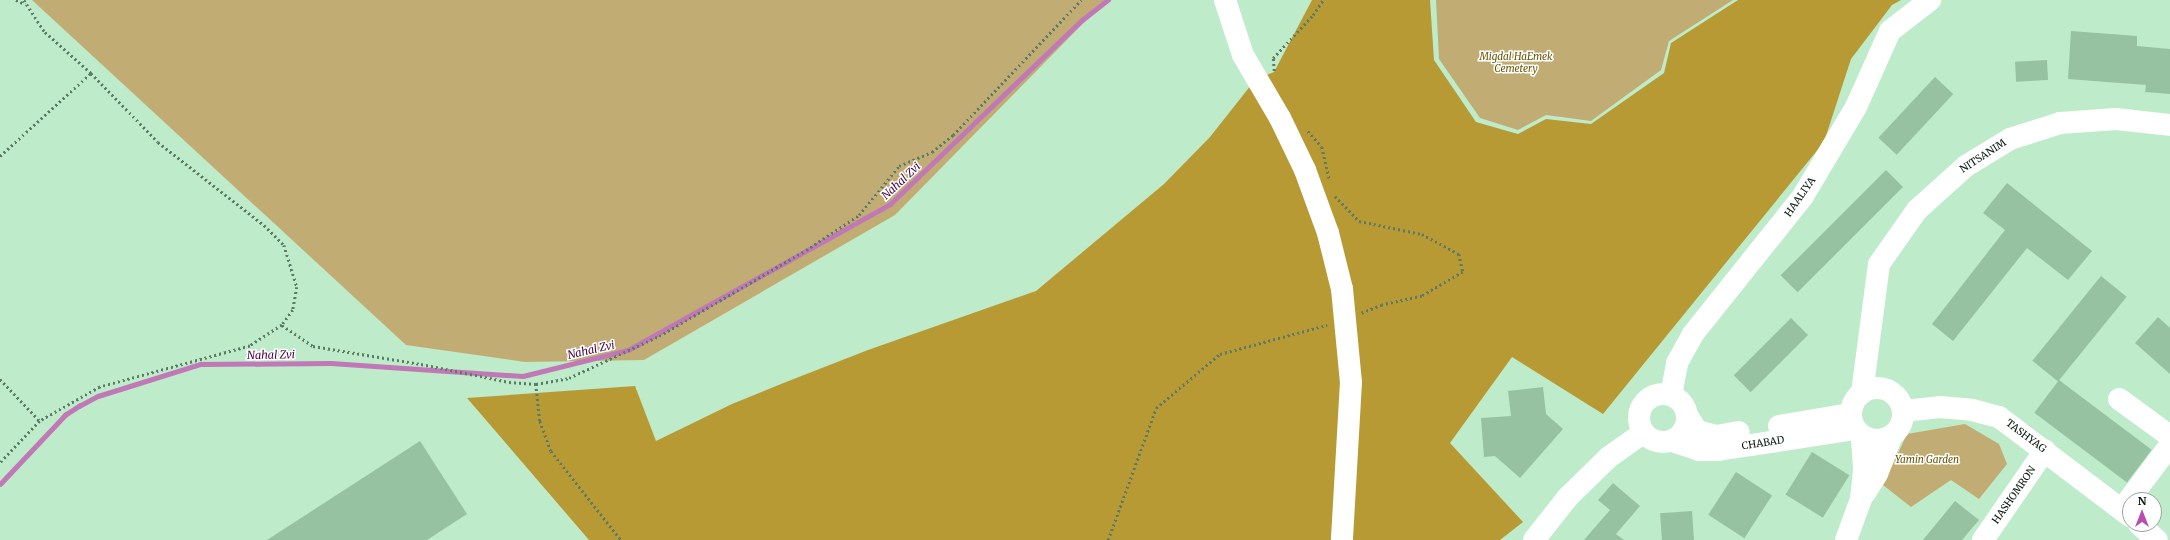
<!DOCTYPE html>
<style>
body{margin:0}
#map{position:relative;width:2170px;height:540px;overflow:hidden;background:#beebc9;font-family:Merriweather,serif}
div>[style]{position:absolute}
[style*='--x']{left:calc(var(--x)*1px);top:calc(var(--y)*1px);width:calc(var(--w)*1px);rotate:calc(var(--a)*1deg)}
.green>*{inset:0;background:#c1ad73}
.forest>*{inset:0;background:#b89a34}
.stream>*{height:4.5px;margin:-2.25px;padding:0 2.25px;transform-origin:2.25px;border-radius:2.25px;background:#c178b7}
.building>*{inset:0;background:#97c2a1;transform-origin:0 0}
.path>*{height:2.5px;margin-top:-1.25px;transform-origin:0;background:repeating-linear-gradient(90deg,#5d7a65 0 2px,transparent 0 5px)}
.minor>*{height:22px;margin:-11px;padding:0 11px;transform-origin:11px;border-radius:11px;background:#fff}
.minor>.ring{margin:-11px;padding:0;box-sizing:content-box;background:none;border:22px solid #fff;border-radius:50%}
span{translate:-50% -50%;white-space:nowrap;text-align:center;line-height:1.15;-webkit-text-stroke:3px #fff;paint-order:stroke}
.park-label{font-size:10px;color:#695403;font-style:italic}
.street-label{font-size:10px;color:#08180d}
.water-label{font-size:11px;color:#490444;font-style:italic}
.north{position:absolute;left:2122px;top:492px;width:40px;height:40px;box-sizing:border-box;background:#fff;border:1px solid #9ca39e;border-radius:50%;rotate:0deg;font-size:11px;font-weight:700;line-height:16px;text-align:center;color:#08180d}
.north::after{content:'';display:block;margin:auto;width:14px;height:18px;background:#ba4eaf;clip-path:polygon(50% 0,100% 100%,50% 72%,0 100%)}
</style>
<div id="map">
<div class="green">
<i style="clip-path:polygon(32px 0,1106px 0,895px 215px,644px 360px,525px 362px,406px 345px)"></i>
<i style="clip-path:polygon(1436px 0,1733px 0,1669px 41px,1661px 70px,1591px 121px,1546px 115px,1518px 130px,1480px 118px,1439px 59px)"></i>
<i style="clip-path:polygon(1965px 424px,1999px 444px,2007px 464px,1979px 499px,1951px 480px,1911px 507px,1883px 485px,1907px 434px)"></i>
</div>
<div class="forest">
<i style="clip-path:polygon(1312px 0,1430px 0,1434px 60px,1476px 122px,1518px 134px,1546px 119px,1591px 124px,1664px 73px,1671px 43px,1738px 0,1901px 0,1892px 5px,1851px 59px,1824px 142px,1603px 414px,1512px 357px,1450px 443px,1523px 522px,1500px 540px,589px 540px,467px 398px,635px 386px,656px 441px,732px 404px,786px 382px,868px 350px,1036px 291px,1164px 184px,1210px 137px,1255px 80px,1274px 72px)"></i>
</div>
<div class="stream">
<i style="--x:0;--y:484;--w:95;--a:-46.7"></i>
<i style="--x:65;--y:415;--w:17;--a:-33"></i>
<i style="--x:79;--y:406;--w:21;--a:-28"></i>
<i style="--x:98;--y:396;--w:108;--a:-17.3"></i>
<i style="--x:201;--y:364;--w:130;--a:-0.4"></i>
<i style="--x:331;--y:363;--w:192;--a:3.9"></i>
<i style="--x:523;--y:376;--w:108;--a:-13.9"></i>
<i style="--x:628;--y:350;--w:300;--a:-29.1"></i>
<i style="--x:890;--y:204;--w:266;--a:-43.8"></i>
<i style="--x:1082;--y:20;--w:33;--a:-38"></i>
</div>
<div class="building">
<i style="clip-path:polygon(2071px 31px,2137px 36px,2137px 46px,2170px 49px,2170px 94px,2145px 92px,2146px 85px,2068px 79px)"></i>
<i style="left:2047px;top:60px;width:20px;height:32px;rotate:87deg"></i>
<i style="left:1935px;top:77px;width:25px;height:83px;rotate:43deg"></i>
<i style="left:1886px;top:170px;width:24px;height:149px;rotate:45deg"></i>
<i style="clip-path:polygon(2007px 183px,2092px 251px,2068px 280px,2027px 248px,1953px 341px,1932px 324px,2005px 230px,1983px 213px)"></i>
<i style="left:2101px;top:276px;width:33px;height:109px;rotate:39deg"></i>
<i style="clip-path:polygon(2158px 317px,2170px 328px,2170px 374px,2135px 343px)"></i>
<i style="left:1791px;top:318px;width:24px;height:81px;rotate:45deg"></i>
<i style="left:2059px;top:380px;width:116px;height:41px;rotate:37deg"></i>
<i style="clip-path:polygon(1543px 387px,1546px 414px,1563px 429px,1520px 478px,1495px 456px,1484px 457px,1481px 418px,1511px 416px,1508px 391px)"></i>
<i style="clip-path:polygon(420px 441px,467px 514px,427px 540px,267px 540px)"></i>
<i style="left:1812px;top:452px;width:44px;height:50px;rotate:32deg"></i>
<i style="left:1736px;top:472px;width:43px;height:51px;rotate:33deg"></i>
<i style="clip-path:polygon(1613px 483px,1640px 506px,1616px 534px,1624px 540px,1584px 540px,1610px 510px,1598px 500px)"></i>
<i style="clip-path:polygon(1955px 501px,1979px 520px,1962px 540px,1923px 540px)"></i>
<i style="left:1692px;top:511px;width:29px;height:32px;rotate:86deg"></i>
</div>
<div class="path">
<i style="--x:16;--y:0;--w:10;--a:24"></i>
<i style="--x:24;--y:0;--w:38;--a:57"></i>
<i style="--x:45;--y:32;--w:62;--a:41.7"></i>
<i style="--x:91;--y:73;--w:96;--a:45.8"></i>
<i style="--x:158;--y:142;--w:135;--a:38.1"></i>
<i style="--x:264;--y:225;--w:28;--a:45"></i>
<i style="--x:284;--y:245;--w:44;--a:72.8"></i>
<i style="--x:297;--y:287;--w:23;--a:100"></i>
<i style="--x:293;--y:310;--w:19;--a:126"></i>
<i style="--x:282;--y:325;--w:38;--a:147"></i>
<i style="--x:250;--y:346;--w:156;--a:164.7"></i>
<i style="--x:100;--y:387;--w:69;--a:150.5"></i>
<i style="--x:1274;--y:71;--w:13;--a:-94"></i>
<i style="--x:1273;--y:58;--w:59;--a:-47.1"></i>
<i style="--x:1313;--y:15;--w:18;--a:-56"></i>
<i style="--x:1308;--y:131;--w:21;--a:49"></i>
<i style="--x:1322;--y:147;--w:32;--a:77"></i>
<i style="--x:0;--y:156;--w:123;--a:-42.4"></i>
<i style="--x:1335;--y:196;--w:35;--a:46"></i>
<i style="--x:1359;--y:221;--w:64;--a:11.7"></i>
<i style="--x:1422;--y:234;--w:42;--a:28.4"></i>
<i style="--x:1459;--y:254;--w:18;--a:77"></i>
<i style="--x:1463;--y:272;--w:48;--a:149.7"></i>
<i style="--x:1422;--y:296;--w:41;--a:167.3"></i>
<i style="--x:1382;--y:305;--w:22;--a:158"></i>
<i style="--x:282;--y:325;--w:37;--a:34"></i>
<i style="--x:313;--y:346;--w:109;--a:9.5"></i>
<i style="--x:421;--y:364;--w:90;--a:11.6"></i>
<i style="--x:509;--y:382;--w:27;--a:4"></i>
<i style="--x:536;--y:384;--w:34;--a:-10"></i>
<i style="--x:569;--y:378;--w:99;--a:-25"></i>
<i style="--x:659;--y:336;--w:170;--a:-30.3"></i>
<i style="--x:806;--y:250;--w:64;--a:-33.4"></i>
<i style="--x:859;--y:215;--w:63;--a:-50.8"></i>
<i style="--x:899;--y:166;--w:36;--a:-23"></i>
<i style="--x:932;--y:152;--w:27;--a:-39"></i>
<i style="--x:953;--y:135;--w:186;--a:-46.5"></i>
<i style="--x:0;--y:379;--w:58;--a:46.4"></i>
<i style="--x:40;--y:421;--w:58;--a:133.6"></i>
<i style="--x:536;--y:384;--w:37;--a:84"></i>
<i style="--x:540;--y:421;--w:32;--a:70"></i>
<i style="--x:551;--y:451;--w:113;--a:51.8"></i>
<i style="--x:1108;--y:540;--w:140;--a:-70"></i>
<i style="--x:1156;--y:408;--w:84;--a:-40.2"></i>
<i style="--x:1220;--y:354;--w:111;--a:-15.2"></i>
</div>
<div class="minor">
<i style="--x:1225;--y:0;--w:58;--a:71.9"></i>
<i style="--x:1243;--y:55;--w:73;--a:59.6"></i>
<i style="--x:1280;--y:118;--w:58;--a:64.3"></i>
<i style="--x:1305;--y:170;--w:67;--a:69.9"></i>
<i style="--x:1328;--y:233;--w:58;--a:76"></i>
<i style="--x:1342;--y:289;--w:93;--a:84.5"></i>
<i style="--x:1351;--y:382;--w:158;--a:93.3"></i>
<i class="ring" style="left:1851px;top:388px;width:30px;height:30px"></i>
<i style="--x:1862;--y:393;--w:130;--a:-82.5"></i>
<i style="--x:1879;--y:264;--w:66;--a:-54.9"></i>
<i style="--x:1917;--y:210;--w:66;--a:-41.9"></i>
<i style="--x:1966;--y:166;--w:52;--a:-31.5"></i>
<i style="--x:2010;--y:139;--w:52;--a:-17.7"></i>
<i style="--x:2060;--y:123;--w:56;--a:-4.1"></i>
<i style="--x:2116;--y:119;--w:54;--a:6.3"></i>
<i class="ring" style="left:1639px;top:394px;width:26px;height:26px"></i>
<i style="--x:1671;--y:395;--w:33;--a:-79"></i>
<i style="--x:1677;--y:363;--w:33;--a:-61"></i>
<i style="--x:1693;--y:334;--w:176;--a:-51.4"></i>
<i style="--x:1803;--y:196;--w:104;--a:-59.2"></i>
<i style="--x:1856;--y:107;--w:83;--a:-65.9"></i>
<i style="--x:1890;--y:31;--w:51;--a:-37.8"></i>
<i style="--x:2119;--y:399;--w:63;--a:36"></i>
<i style="--x:1903;--y:411;--w:37;--a:-6"></i>
<i style="--x:1940;--y:407;--w:32;--a:5"></i>
<i style="--x:1972;--y:410;--w:28;--a:15"></i>
<i style="--x:1999;--y:417;--w:164;--a:37.1"></i>
<i style="--x:1687;--y:415;--w:19;--a:58"></i>
<i style="--x:1697;--y:431;--w:20;--a:15"></i>
<i style="--x:1716;--y:436;--w:23;--a:-10"></i>
<i style="--x:1779;--y:426;--w:73;--a:-9.5"></i>
<i style="--x:1672;--y:441;--w:28;--a:18"></i>
<i style="--x:1699;--y:450;--w:19;--a:0"></i>
<i style="--x:1718;--y:450;--w:139;--a:-8.7"></i>
<i style="--x:1865;--y:493;--w:22;--a:-58"></i>
<i style="--x:1877;--y:474;--w:40;--a:-69"></i>
<i style="--x:2122;--y:509;--w:80;--a:-53.1"></i>
<i style="--x:2139;--y:524;--w:24;--a:42"></i>
<i style="--x:1534;--y:540;--w:55;--a:-51.7"></i>
<i style="--x:1568;--y:497;--w:57;--a:-44.3"></i>
<i style="--x:1609;--y:457;--w:42;--a:-35.2"></i>
<i style="--x:1846;--y:540;--w:44;--a:-69.9"></i>
<i style="--x:1861;--y:499;--w:31;--a:-84"></i>
<i style="--x:1864;--y:468;--w:32;--a:-94"></i>
<i style="--x:1983;--y:540;--w:109;--a:-55.4"></i>
</div>
<div class="park-label">
<span style="left:1516px;top:62px">Migdal HaEmek<br>Cemetery</span>
<span style="left:1927px;top:460px">Yamin Garden</span>
</div>
<div class="street-label">
<span style="left:1983px;top:156px;rotate:-33deg">NITSANIM</span>
<span style="left:1800px;top:197px;rotate:-55deg">HAALIYA</span>
<span style="left:2026px;top:436px;rotate:37deg">TASHYAG</span>
<span style="left:1763px;top:443px;rotate:-9deg">CHABAD</span>
<span style="left:2014px;top:495px;rotate:-55deg">HASHOMRON</span>
</div>
<div class="water-label">
<span style="left:901px;top:181px;rotate:-43deg">Nahal Zvi</span>
<span style="left:591px;top:350px;rotate:-13deg">Nahal Zvi</span>
<span style="left:271px;top:355px;rotate:-1deg">Nahal Zvi</span>
</div>
<div class="north">N</div>
</div>
